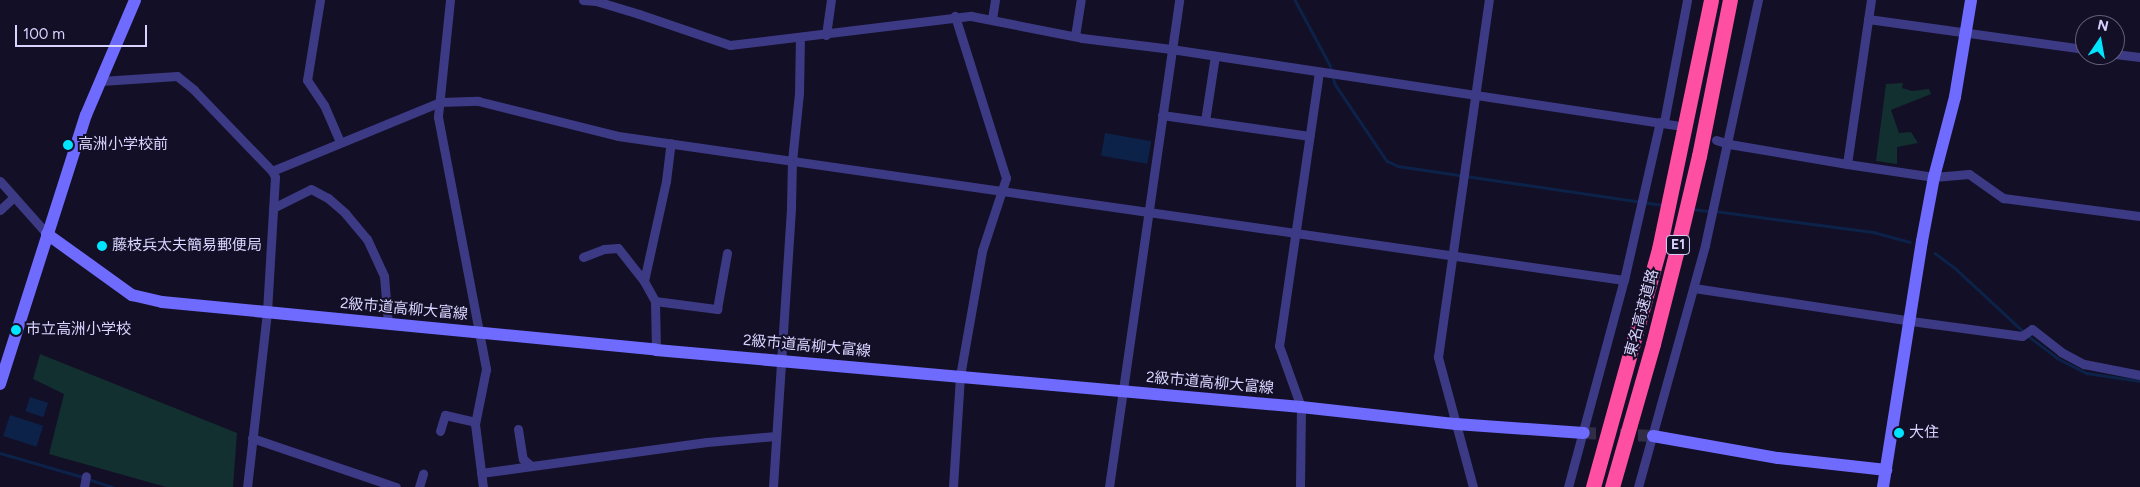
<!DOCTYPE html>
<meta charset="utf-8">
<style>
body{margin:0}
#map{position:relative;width:2140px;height:487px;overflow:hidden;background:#130f26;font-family:Figtree,"Noto Sans JP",sans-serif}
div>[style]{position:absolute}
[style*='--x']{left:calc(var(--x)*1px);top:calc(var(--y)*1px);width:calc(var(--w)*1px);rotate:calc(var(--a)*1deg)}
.green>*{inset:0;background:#12302f}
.water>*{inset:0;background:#0c2248;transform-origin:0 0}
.stream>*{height:2.5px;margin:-1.25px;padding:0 1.25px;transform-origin:1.25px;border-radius:1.25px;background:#0c2248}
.secondary-tunnel>*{height:12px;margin-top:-6px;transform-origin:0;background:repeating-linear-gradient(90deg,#312d47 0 12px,transparent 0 18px)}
.street>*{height:9px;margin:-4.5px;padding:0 4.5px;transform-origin:4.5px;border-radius:4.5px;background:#3d3a85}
.secondary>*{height:12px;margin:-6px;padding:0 6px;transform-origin:6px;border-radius:6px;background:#6f6bff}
.highway>*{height:15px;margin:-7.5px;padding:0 7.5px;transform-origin:7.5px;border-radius:7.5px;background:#ff4fa3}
.dots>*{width:14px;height:14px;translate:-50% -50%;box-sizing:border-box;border:2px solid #130f26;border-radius:50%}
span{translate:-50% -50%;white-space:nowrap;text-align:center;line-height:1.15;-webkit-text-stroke:4px #130f26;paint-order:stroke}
.shield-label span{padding:1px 4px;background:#130f26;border:1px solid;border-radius:4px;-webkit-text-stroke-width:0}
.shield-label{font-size:14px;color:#d9d4ff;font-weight:700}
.poi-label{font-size:15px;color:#d9d4ff}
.left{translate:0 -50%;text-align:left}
.street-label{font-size:15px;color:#d9d4ff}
.north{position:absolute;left:2075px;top:15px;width:50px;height:50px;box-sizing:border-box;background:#130f26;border:1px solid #625e7d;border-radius:50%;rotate:12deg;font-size:14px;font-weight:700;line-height:20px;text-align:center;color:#d9d4ff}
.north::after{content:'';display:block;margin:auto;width:18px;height:22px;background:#00e5ff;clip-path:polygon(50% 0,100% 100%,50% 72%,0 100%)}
.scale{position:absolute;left:15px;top:25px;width:132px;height:22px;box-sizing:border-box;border:2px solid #d9d4ff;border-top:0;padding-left:6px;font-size:15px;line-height:18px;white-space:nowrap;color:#d9d4ff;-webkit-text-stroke:4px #130f26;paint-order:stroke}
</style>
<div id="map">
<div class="green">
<i style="clip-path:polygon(1903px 83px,1902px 88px,1912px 91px,1929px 89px,1931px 94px,1891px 110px,1899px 133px,1911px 132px,1918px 143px,1897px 147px,1897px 164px,1876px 161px,1886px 84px)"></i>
<i style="clip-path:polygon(40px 354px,237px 433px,233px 487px,166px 487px,49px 454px,64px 394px,33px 379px)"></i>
</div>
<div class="water">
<i style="left:1105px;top:133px;width:47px;height:23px;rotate:10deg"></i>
<i style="left:30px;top:397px;width:19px;height:15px;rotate:18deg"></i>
<i style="left:10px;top:415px;width:35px;height:22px;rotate:18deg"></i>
</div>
<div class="stream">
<i style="--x:1295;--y:0;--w:74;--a:61.7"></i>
<i style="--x:1330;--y:65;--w:20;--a:75"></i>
<i style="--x:1335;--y:84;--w:93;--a:56"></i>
<i style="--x:1387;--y:161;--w:12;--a:24"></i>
<i style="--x:1398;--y:166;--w:267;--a:8.4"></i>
<i style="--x:1692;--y:209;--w:17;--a:7"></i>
<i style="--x:1715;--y:211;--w:159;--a:7.6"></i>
<i style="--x:1873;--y:232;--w:38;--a:15"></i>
<i style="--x:1935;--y:253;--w:26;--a:37"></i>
<i style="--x:1956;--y:269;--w:91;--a:42.8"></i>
<i style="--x:2027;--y:335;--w:38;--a:37"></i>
<i style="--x:2057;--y:358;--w:34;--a:27"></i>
<i style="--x:2087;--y:373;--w:54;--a:8.6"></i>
<i style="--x:0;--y:453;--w:86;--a:16.1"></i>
<i style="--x:88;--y:479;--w:26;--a:18"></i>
</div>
<div class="secondary-tunnel">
<i style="--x:1584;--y:433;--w:69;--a:2.5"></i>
</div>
<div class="street">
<i style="--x:320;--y:0;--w:81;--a:99.2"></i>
<i style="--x:307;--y:80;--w:30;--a:56"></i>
<i style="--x:324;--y:105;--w:40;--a:66.6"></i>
<i style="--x:450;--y:0;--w:118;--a:95.9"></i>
<i style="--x:438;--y:117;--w:257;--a:79.2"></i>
<i style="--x:486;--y:369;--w:56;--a:101.3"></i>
<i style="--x:475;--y:424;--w:64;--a:82.8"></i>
<i style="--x:583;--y:0;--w:13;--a:4"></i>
<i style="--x:596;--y:1;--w:45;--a:16.8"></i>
<i style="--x:639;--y:14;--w:96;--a:18.8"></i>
<i style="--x:730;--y:45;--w:243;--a:-6.9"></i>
<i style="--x:971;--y:16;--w:113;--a:11.2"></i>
<i style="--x:1082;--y:38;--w:90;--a:7"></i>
<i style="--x:1171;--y:49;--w:510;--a:8.58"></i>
<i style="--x:992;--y:19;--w:19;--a:-81"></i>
<i style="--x:1868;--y:19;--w:219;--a:7.9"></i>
<i style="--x:826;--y:35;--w:35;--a:-82"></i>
<i style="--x:1075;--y:36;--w:36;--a:-81"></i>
<i style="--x:2115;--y:54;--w:25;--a:7"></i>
<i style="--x:101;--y:81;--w:76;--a:-3.8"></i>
<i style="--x:177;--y:76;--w:22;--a:39"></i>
<i style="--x:194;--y:90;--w:112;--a:46.1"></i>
<i style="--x:272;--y:171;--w:7;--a:63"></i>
<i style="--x:275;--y:177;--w:135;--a:93.4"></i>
<i style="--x:267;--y:312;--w:176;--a:96.5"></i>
<i style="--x:1162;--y:115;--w:149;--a:8.1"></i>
<i style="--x:1205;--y:121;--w:66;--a:-81.3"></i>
<i style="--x:1664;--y:122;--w:124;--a:-79.3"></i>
<i style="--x:1716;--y:140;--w:14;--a:17"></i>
<i style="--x:1729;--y:144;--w:120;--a:9.6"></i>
<i style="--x:1847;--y:164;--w:88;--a:8.5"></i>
<i style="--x:1934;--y:177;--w:35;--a:-5"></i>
<i style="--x:1969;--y:174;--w:42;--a:35.2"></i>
<i style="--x:2003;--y:198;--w:138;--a:7.5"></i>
<i style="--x:1847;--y:164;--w:166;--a:-81.7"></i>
<i style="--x:272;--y:171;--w:182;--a:-22.3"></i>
<i style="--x:440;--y:102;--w:38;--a:-2"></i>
<i style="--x:478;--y:101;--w:144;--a:14"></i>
<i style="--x:618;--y:136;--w:1016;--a:8.15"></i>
<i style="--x:0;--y:181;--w:71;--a:48.4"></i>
<i style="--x:273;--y:208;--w:42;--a:-26.6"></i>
<i style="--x:311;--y:189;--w:19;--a:28"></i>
<i style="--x:328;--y:198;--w:23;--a:41"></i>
<i style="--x:345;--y:213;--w:34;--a:50"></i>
<i style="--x:367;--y:239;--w:41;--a:65.3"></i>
<i style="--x:384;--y:276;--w:48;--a:85.2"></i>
<i style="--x:0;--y:210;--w:19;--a:-43"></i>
<i style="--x:583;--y:257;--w:22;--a:-21"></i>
<i style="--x:604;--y:249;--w:14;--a:-4"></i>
<i style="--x:618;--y:248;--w:42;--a:51.8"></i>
<i style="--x:1694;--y:288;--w:219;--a:8.6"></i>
<i style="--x:1911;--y:321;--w:112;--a:7.7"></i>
<i style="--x:2022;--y:336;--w:12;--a:-35"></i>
<i style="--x:2032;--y:329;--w:37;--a:38"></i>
<i style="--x:2061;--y:352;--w:26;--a:28"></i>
<i style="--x:2084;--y:364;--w:57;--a:11.1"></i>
<i style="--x:655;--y:301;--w:63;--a:7.4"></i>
<i style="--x:717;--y:309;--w:57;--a:-79.9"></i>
<i style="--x:656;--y:350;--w:49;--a:-91.2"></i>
<i style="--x:655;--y:301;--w:23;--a:-119"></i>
<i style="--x:644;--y:281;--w:102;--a:-77.6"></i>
<i style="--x:666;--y:181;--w:38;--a:-83"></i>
<i style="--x:518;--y:429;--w:30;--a:81"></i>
<i style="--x:523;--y:459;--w:9;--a:41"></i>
<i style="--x:440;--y:431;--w:17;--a:-73"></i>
<i style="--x:445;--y:415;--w:31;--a:13"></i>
<i style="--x:252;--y:438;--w:152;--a:18.8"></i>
<i style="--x:481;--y:473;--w:228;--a:-7.8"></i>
<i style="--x:707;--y:442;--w:69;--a:-5"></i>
<i style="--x:84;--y:487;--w:11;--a:-80"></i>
<i style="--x:419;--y:487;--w:14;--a:-73"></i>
<i style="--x:773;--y:487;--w:281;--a:-86.3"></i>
<i style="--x:791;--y:207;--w:46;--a:-88.8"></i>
<i style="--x:792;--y:161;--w:68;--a:-84.1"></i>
<i style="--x:799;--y:93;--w:56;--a:-89"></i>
<i style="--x:953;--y:487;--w:111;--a:-86.4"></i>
<i style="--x:960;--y:376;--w:127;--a:-80"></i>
<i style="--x:982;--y:251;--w:77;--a:-71.8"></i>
<i style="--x:1006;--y:178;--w:170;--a:-107.5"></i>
<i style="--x:1109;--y:487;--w:492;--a:-81.8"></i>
<i style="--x:1300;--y:487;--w:80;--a:-89.3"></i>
<i style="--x:1301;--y:407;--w:65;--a:-109.8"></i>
<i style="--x:1279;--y:346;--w:277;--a:-81.7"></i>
<i style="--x:1473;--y:487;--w:135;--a:-105.1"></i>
<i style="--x:1438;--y:357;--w:361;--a:-81.9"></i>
<i style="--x:1568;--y:487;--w:214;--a:-74.9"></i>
<i style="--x:1624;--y:280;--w:162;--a:-77.2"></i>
<i style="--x:1638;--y:487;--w:251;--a:-74.5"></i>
<i style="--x:1705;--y:245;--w:251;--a:-77.8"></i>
</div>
<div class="secondary">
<i style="--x:47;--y:234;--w:105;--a:35.7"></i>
<i style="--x:132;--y:295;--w:31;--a:13"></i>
<i style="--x:162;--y:302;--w:496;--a:5.5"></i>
<i style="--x:656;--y:350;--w:648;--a:5.05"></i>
<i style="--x:1301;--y:407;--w:156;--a:6.3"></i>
<i style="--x:1456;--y:424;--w:128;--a:4"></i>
<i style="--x:0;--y:384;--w:282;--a:-72.3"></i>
<i style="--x:86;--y:115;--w:125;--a:-66.9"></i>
<i style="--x:1653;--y:436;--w:127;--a:10"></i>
<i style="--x:1778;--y:458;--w:109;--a:6.3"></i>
<i style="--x:1883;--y:487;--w:249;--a:-81"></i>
<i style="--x:1922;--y:241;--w:65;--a:-79.4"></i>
<i style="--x:1934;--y:177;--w:83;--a:-75.3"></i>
<i style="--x:1955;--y:97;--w:98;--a:-80.6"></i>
</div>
<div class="highway">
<i style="--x:1593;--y:487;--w:247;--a:-74.5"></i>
<i style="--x:1659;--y:249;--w:254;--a:-78.2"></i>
<i style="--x:1612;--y:487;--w:149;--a:-74"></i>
<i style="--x:1653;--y:344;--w:94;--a:-75.8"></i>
<i style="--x:1676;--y:253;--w:100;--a:-76.7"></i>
<i style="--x:1699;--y:156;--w:159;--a:-78.8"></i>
</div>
<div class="dots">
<i style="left:68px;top:145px;background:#00e5ff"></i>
<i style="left:102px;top:246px;background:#00e5ff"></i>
<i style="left:16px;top:330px;background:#00e5ff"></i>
<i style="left:1899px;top:433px;background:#00e5ff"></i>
</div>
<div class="shield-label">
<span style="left:1678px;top:245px">E1</span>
</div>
<div class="poi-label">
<span class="left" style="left:78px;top:145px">高洲小学校前</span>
<span class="left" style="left:112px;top:246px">藤枝兵太夫簡易郵便局</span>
<span class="left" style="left:26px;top:330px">市立高洲小学校</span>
<span class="left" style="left:1909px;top:433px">大住</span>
</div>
<div class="street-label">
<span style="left:404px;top:309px;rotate:5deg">2級市道高柳大富線</span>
<span style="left:1642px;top:313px;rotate:-75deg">東名高速道路</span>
<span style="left:807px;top:346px;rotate:5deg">2級市道高柳大富線</span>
<span style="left:1210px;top:383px;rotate:5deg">2級市道高柳大富線</span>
</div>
<div class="north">N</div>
<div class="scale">100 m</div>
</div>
